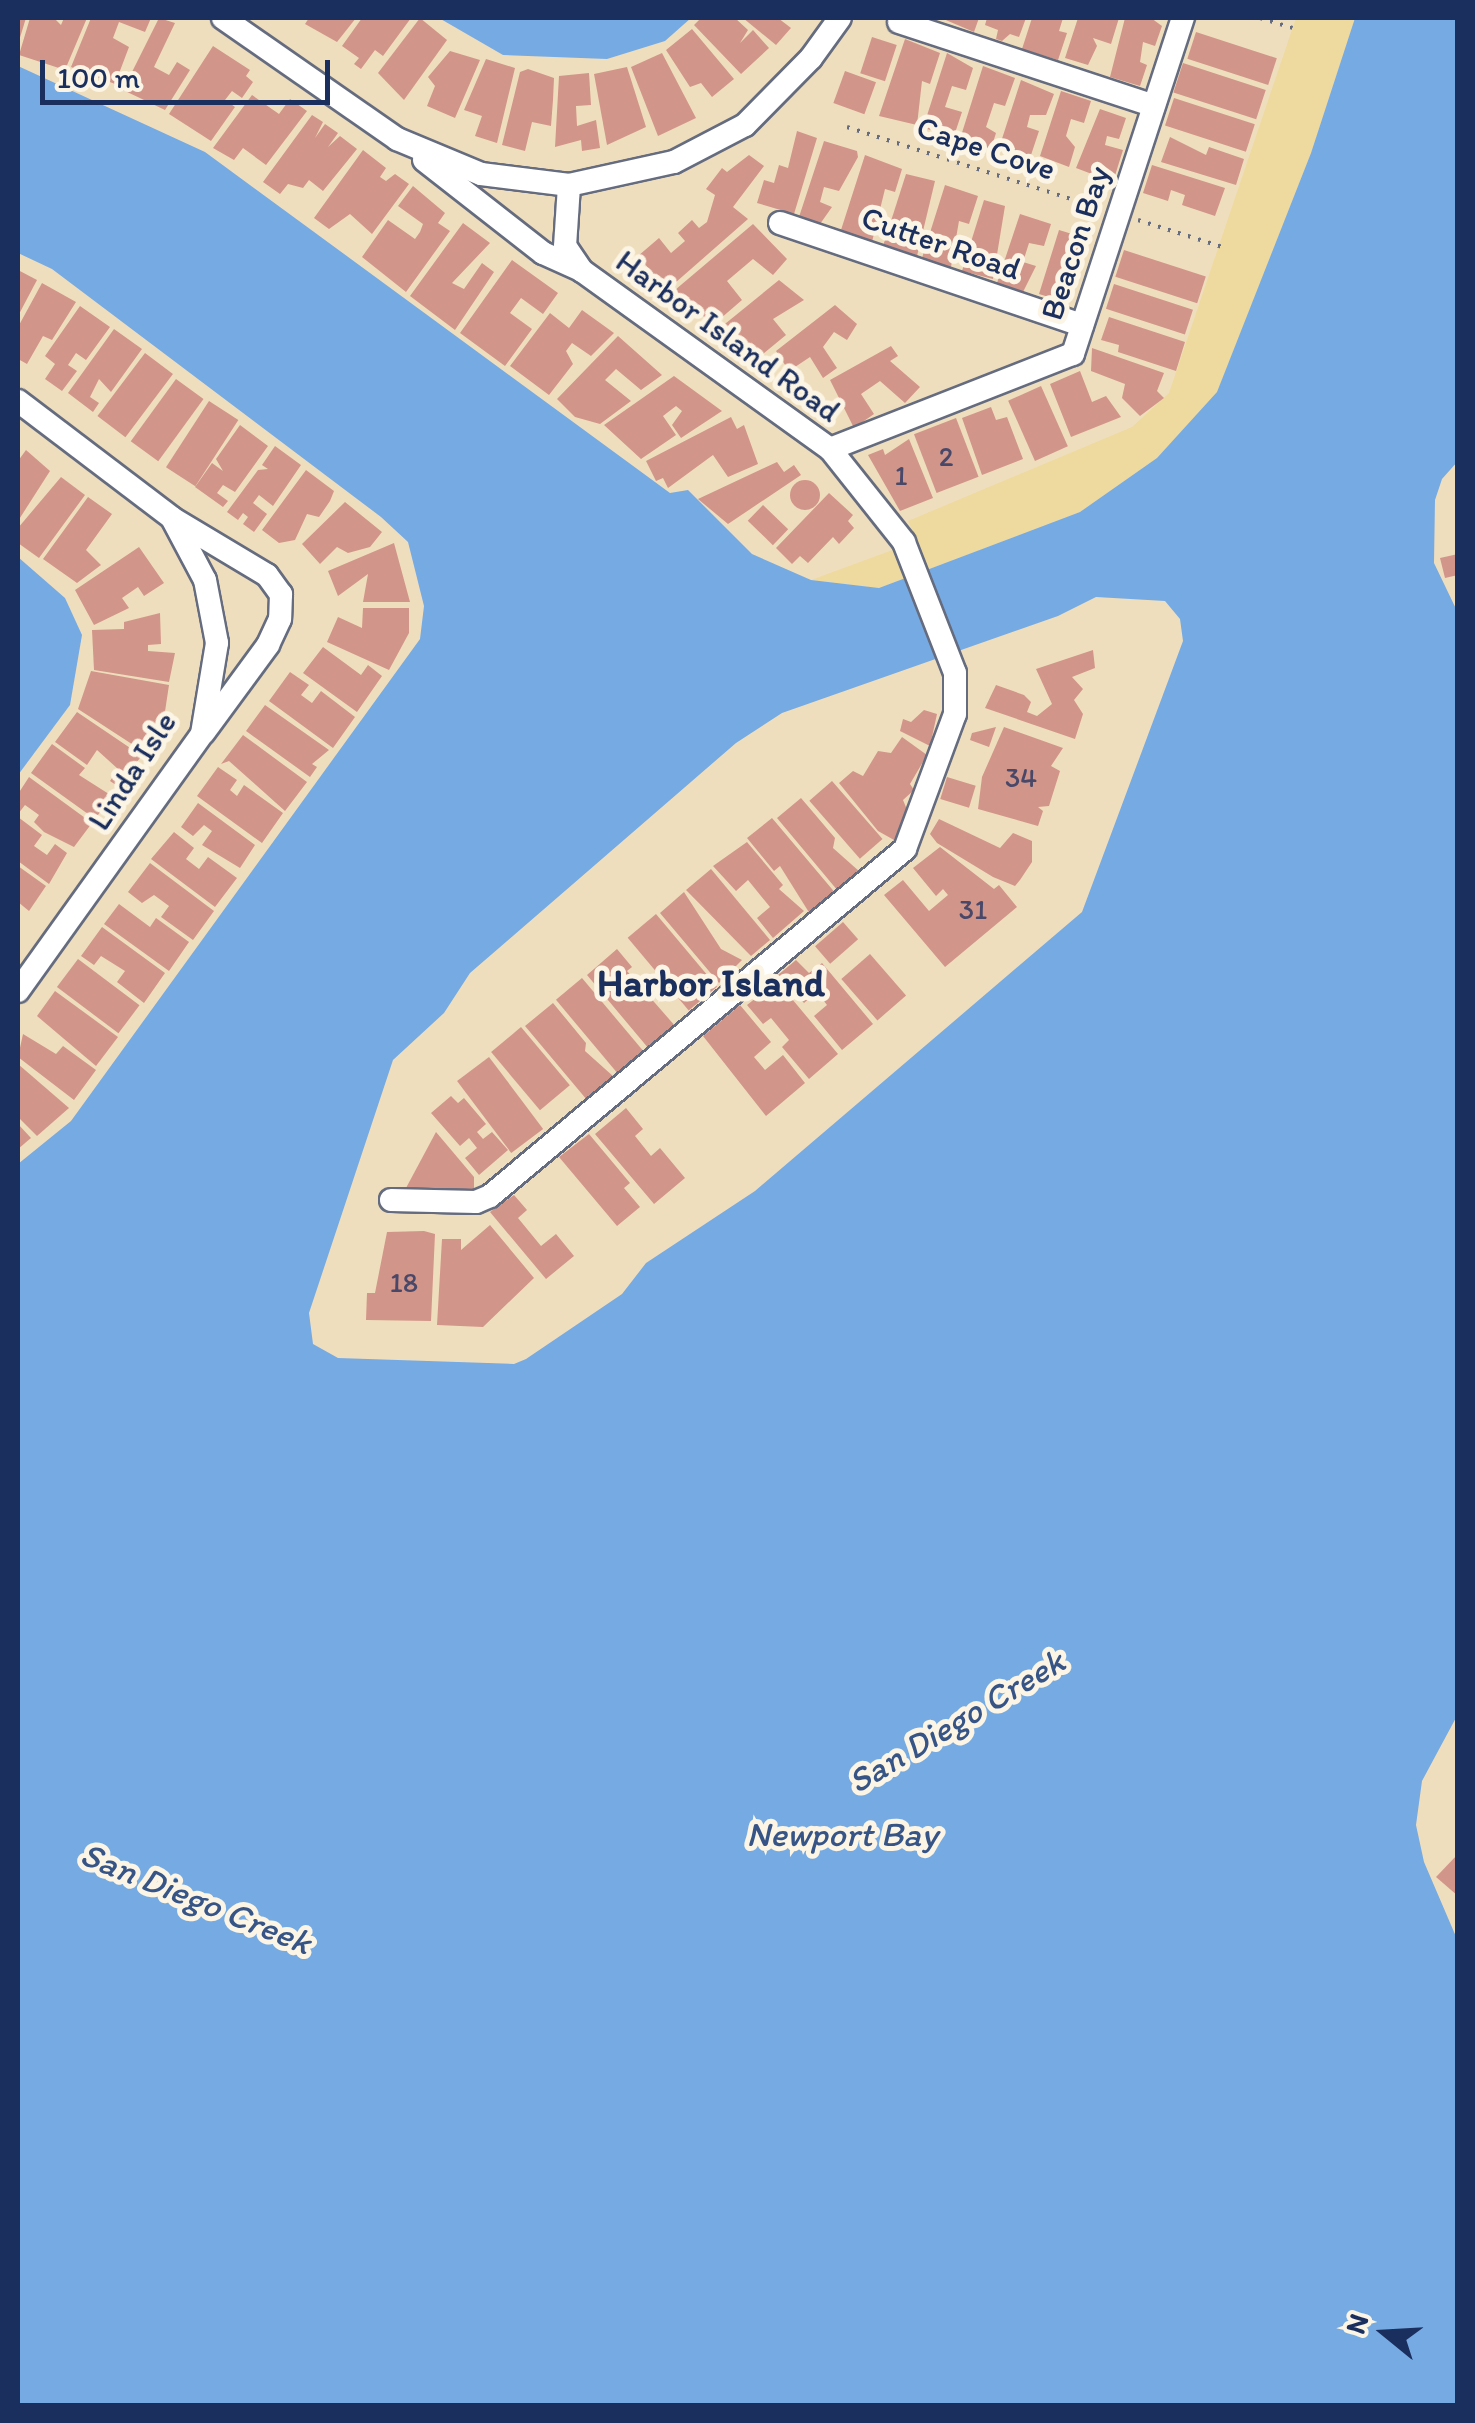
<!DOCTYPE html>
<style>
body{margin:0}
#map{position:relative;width:1475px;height:2423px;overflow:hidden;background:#efdebd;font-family:Itim,sans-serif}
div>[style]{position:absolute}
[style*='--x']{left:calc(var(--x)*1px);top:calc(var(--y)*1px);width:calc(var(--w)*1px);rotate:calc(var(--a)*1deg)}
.sand>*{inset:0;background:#eeda9e}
.water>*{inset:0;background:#76aae3}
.building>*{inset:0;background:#d29589;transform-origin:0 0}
.round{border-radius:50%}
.path>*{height:4px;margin-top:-2px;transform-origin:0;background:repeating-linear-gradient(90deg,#656c7f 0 2.5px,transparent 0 10.5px)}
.roads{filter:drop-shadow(2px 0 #656c7f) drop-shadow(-2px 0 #656c7f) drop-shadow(0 2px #656c7f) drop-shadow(0 -2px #656c7f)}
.street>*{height:22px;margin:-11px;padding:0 11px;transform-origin:11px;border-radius:11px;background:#fff}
span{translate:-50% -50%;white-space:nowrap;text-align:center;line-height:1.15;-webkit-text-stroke:10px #fcf5e5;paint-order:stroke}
.number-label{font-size:28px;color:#494869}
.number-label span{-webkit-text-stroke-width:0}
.street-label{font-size:32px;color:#1b2f5e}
.water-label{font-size:35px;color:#365486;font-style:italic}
.quarter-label{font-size:38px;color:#1b2f5e;font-weight:700}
.frame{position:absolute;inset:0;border:20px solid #1b2f5e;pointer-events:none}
.north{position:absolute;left:1335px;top:2283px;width:100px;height:100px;-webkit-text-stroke:8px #fcf5e5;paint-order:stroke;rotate:288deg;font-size:28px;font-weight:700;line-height:40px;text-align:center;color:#1b2f5e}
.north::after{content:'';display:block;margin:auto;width:35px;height:45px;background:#1b2f5e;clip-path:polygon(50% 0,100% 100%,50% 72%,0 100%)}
.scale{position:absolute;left:40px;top:60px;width:290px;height:45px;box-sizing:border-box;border:5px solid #1b2f5e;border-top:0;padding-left:12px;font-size:30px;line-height:35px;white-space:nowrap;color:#1b2f5e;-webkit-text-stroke:8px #fcf5e5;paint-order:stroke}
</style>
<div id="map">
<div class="sand">
<i style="clip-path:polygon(1296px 18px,1355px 18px,1311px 153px,1217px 393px,1157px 458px,1080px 512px,879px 588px,811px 580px,917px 541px,908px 521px,1132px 427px,1169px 393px)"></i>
</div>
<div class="water">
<i style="clip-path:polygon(439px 18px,691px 18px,665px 41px,607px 59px,503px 55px)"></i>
<i style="clip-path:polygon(evenodd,1355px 18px,1457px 18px,1458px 461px,1442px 479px,1435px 500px,1434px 563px,1458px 613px,1458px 1714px,1422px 1781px,1416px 1825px,1424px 1862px,1457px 1939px,1457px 2405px,18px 2405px,18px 1164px,71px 1121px,420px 639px,424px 606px,408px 542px,381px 517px,52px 269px,18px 253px,18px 66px,205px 152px,670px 493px,688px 490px,752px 554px,811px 580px,879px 588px,1080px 512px,1157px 458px,1217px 392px,1311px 153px,1355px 18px,1096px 597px,1165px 601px,1180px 619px,1183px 641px,1082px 912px,755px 1191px,646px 1263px,622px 1294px,526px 1359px,514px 1364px,338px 1358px,313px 1344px,309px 1313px,393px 1060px,444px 1013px,470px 973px,736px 743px,782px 713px,1058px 616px,1096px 597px)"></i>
<i style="clip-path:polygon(18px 557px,65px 598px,82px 635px,70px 705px,18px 775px)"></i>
</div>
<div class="building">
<i style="clip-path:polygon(18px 18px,26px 18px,18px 44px)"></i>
<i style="clip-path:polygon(30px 18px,54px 18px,61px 25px,64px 18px,87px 18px,65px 70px,19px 55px)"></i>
<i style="clip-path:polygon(91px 18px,151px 18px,145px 32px,119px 22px,113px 38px,129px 47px,115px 84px,71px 67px)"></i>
<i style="clip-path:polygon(159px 18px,175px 23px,154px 67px,169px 75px,177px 62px,190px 70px,165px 110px,123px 90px)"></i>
<i style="clip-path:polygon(309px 18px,356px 18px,337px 42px,305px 24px)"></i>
<i style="clip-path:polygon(362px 18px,411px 18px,383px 56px,375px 50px,361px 69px,354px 64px,359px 58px,342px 46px)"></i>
<i style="clip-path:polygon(420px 18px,447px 40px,404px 100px,378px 73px)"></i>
<i style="clip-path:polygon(701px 18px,735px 18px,748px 30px,740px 43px,753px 30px,769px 48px,741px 74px,694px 25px)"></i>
<i style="clip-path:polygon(743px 18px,778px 18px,791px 28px,776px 45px)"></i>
<i style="clip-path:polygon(941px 18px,979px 18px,974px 32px)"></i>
<i style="clip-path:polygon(987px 18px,1026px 18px,1019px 37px,1010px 34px,1002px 41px,996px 39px,998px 30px,985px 25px)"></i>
<i style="clip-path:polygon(1032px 18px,1063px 18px,1059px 31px,1067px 33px,1058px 60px,1022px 49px)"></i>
<i style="clip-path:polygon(1078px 18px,1119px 18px,1111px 44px,1093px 38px,1097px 46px,1088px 65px,1065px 58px)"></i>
<i style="clip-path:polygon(1125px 18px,1151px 18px,1162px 26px,1155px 46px,1143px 42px,1140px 62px,1147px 65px,1140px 86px,1110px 77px)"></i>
<i style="clip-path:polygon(692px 29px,734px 79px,712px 97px,701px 83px,690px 87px,666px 50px)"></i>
<i style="left:1196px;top:32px;width:85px;height:28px;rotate:18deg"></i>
<i style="left:872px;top:37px;width:26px;height:38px;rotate:18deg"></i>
<i style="clip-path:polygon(905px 39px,940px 53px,930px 84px,922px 81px,917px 125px,879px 116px)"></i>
<i style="clip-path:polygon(213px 46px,250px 70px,246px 76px,253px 82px,242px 98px,232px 91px,225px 100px,235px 107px,211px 141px,169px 114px)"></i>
<i style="clip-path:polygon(450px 51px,480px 60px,455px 118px,427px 106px,435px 86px,428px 77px)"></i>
<i style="clip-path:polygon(662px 53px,696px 118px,658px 136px,631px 67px)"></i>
<i style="clip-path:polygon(947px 53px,973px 68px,966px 90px,952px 86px,945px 107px,962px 112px,954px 136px,923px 128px)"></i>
<i style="clip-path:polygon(486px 59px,515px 68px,497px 143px,475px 136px,482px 116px,464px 110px)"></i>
<i style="left:1183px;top:63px;width:87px;height:31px;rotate:18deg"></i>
<i style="clip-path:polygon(983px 66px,1015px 78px,1005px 106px,994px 103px,986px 127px,996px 133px,991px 149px,960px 139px)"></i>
<i style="clip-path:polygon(627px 67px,646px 127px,607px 145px,594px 74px)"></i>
<i style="clip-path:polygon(528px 69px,554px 78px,553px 100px,551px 126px,532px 122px,525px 151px,502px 145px,520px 72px)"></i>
<i style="left:845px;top:71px;width:33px;height:34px;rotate:20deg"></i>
<i style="clip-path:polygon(589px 73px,591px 105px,576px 106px,577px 126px,596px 120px,600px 148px,582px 151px,581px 140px,555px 147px,559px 76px)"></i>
<i style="clip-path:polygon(1021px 80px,1054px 94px,1046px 115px,1030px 115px,1027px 127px,1039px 131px,1030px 158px,999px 148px)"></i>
<i style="clip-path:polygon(1061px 91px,1091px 101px,1084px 123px,1071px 119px,1066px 136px,1075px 147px,1069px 167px,1040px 156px)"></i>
<i style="clip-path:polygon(252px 95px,279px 114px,290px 99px,307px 111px,266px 165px,243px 148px,234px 160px,213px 148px)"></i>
<i style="left:1174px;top:98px;width:85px;height:29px;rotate:18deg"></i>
<i style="clip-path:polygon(1100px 109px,1126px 118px,1119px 139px,1107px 136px,1105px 145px,1123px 150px,1113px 182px,1076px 168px)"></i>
<i style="clip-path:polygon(312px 115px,323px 122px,315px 138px,325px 124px,338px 133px,328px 147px,340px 136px,357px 149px,323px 191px,309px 180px,303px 188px,288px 184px,280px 194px,263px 182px)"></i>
<i style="clip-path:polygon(797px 131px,817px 138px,794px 214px,757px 203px,764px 180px,774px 183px,779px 165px,788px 168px)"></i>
<i style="clip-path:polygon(1170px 137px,1206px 155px,1209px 147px,1244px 159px,1236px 185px,1161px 162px)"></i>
<i style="clip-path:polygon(824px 141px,857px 151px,858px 157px,839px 191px,824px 187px,820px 202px,832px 207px,820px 224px,799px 217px)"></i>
<i style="clip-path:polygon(363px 150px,386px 168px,380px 177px,386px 181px,395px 174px,409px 184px,372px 234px,350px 214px,329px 229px,314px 218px)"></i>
<i style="clip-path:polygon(749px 155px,764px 166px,733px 207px,748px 219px,667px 290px,638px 256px,659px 238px,671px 253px,685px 241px,678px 233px,692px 220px,699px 228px,707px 222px,715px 195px,706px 189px,722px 168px,727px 172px)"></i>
<i style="clip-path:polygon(865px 155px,902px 169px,895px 192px,885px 189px,872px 242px,841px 230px)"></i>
<i style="clip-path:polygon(1152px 165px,1225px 188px,1215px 216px,1182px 205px,1185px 195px,1171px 190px,1168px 201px,1143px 193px)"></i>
<i style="clip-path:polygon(906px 174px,935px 181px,917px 256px,883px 246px)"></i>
<i style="clip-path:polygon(945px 185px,978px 196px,969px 224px,959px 221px,951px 267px,922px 258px)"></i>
<i style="clip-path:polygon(413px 186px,445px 213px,438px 223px,450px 231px,406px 292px,362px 257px,388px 220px,415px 239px,420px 232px,423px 224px,398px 206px)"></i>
<i style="clip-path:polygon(984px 200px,1005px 206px,993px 279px,962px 271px)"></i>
<i style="clip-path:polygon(1020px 214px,1051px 224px,1044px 246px,1029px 243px,1023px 262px,1036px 266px,1023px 292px,997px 283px)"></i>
<i style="clip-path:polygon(463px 223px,490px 243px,452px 283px,464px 289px,482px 263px,494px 272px,455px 330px,410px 296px)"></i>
<i style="clip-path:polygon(753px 224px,787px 259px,773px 275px,753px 259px,727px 281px,742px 300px,713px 325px,675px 290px)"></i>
<i style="clip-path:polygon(1059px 230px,1082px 237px,1082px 253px,1078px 266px,1069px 263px,1055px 299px,1039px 294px)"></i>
<i style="left:1124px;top:250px;width:86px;height:28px;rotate:18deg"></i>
<i style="clip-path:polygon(512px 260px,558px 293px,543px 314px,521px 298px,510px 313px,532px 329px,505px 366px,460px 333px)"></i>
<i style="clip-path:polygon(18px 270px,37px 280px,18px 316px)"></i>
<i style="clip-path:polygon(779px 280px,804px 300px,773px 319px,786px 335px,758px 358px,740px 337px,720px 328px)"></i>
<i style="clip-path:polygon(42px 283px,76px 302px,52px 340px,43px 336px,27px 364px,18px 359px,18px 327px)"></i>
<i style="left:1114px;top:284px;width:83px;height:26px;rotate:18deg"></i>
<i style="clip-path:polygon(835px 305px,857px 324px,847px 340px,834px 332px,823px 347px,837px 368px,823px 378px,810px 357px,789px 371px,776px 351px)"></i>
<i style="clip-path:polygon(80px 306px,110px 327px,86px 360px,76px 353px,68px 365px,77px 371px,62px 391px,45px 379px,55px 364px,45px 356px)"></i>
<i style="clip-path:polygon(582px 310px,614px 333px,591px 356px,572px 343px,566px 351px,573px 364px,549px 395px,510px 366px,550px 313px,569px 328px)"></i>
<i style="clip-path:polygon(1109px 317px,1185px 342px,1176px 371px,1118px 352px,1119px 345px,1101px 340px)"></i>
<i style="clip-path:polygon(114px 329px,142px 349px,111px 392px,99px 379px,90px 397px,99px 403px,93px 412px,68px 393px)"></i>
<i style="clip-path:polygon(618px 336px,662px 375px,641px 390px,616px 369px,605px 380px,631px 401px,600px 424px,575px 417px,557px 399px)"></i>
<i style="clip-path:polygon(891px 346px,898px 356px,890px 361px,920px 387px,905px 403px,880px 381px,861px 394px,874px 414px,854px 428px,830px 380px)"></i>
<i style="clip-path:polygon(1092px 348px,1164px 373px,1157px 391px,1164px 398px,1140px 416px,1122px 398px,1125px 384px,1091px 371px)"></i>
<i style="left:145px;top:353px;width:35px;height:79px;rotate:37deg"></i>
<i style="clip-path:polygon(1080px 371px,1092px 402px,1106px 396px,1121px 417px,1071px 437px,1050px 384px)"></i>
<i style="clip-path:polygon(674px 376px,722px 411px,681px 438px,672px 425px,682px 411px,676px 406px,663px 416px,676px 435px,641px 459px,604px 425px)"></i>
<i style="left:176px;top:379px;width:34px;height:77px;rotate:36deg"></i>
<i style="left:1041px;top:386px;width:66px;height:36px;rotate:66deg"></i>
<i style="left:209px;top:401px;width:35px;height:79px;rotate:33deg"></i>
<i style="clip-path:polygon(991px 407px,996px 420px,1007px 417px,1023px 459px,982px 475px,962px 418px)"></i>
<i style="clip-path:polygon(731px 417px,737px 429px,744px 425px,758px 464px,728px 477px,713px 455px,668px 488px,663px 478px,656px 481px,646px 461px)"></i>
<i style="left:956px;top:418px;width:63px;height:45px;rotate:69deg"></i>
<i style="clip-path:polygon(240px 425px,268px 446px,235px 492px,223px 485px,217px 493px,228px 501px,223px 507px,195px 487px,212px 463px,223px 471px,216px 459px)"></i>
<i style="clip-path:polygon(909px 439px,933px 498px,900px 511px,868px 455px,883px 449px,885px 455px)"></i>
<i style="clip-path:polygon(275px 446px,301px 465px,273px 506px,259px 495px,253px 503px,267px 514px,254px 532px,243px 524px,248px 517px,243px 513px,238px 520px,227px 512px,258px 470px,268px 469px,262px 465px)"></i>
<i style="clip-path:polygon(26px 450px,50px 471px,18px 521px,18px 461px)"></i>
<i style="clip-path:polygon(777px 462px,784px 472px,794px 465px,801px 475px,728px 524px,698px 499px)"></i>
<i style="clip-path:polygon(306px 470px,334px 491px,330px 501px,319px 517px,307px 514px,295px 540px,279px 543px,262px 530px)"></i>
<i style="clip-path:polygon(61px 477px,85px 495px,39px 558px,18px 543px,18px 528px)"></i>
<i class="round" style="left:790px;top:480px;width:30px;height:30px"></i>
<i style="clip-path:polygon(829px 493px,853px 515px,848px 521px,854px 528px,839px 544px,833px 537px,808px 563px,800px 556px,792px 564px,776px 548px)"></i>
<i style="clip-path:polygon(88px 497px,112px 514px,86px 550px,101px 565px,77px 583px,43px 559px)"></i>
<i style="clip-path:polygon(345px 502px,382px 532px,370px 547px,348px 553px,337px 547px,320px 564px,302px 544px)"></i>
<i style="left:763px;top:505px;width:35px;height:22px;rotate:44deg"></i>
<i style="clip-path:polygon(394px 543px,410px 602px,363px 602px,368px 574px,338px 596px,328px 571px)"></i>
<i style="clip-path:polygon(139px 547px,164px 583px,144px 596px,138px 587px,122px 598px,129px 608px,94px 625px,75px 590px)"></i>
<i style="clip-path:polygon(1458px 554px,1458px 575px,1445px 578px,1440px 558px)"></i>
<i style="clip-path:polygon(363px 608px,409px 608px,409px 633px,389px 670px,327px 642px,338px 617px,362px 628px)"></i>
<i style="clip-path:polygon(160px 613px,161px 644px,148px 645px,148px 651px,175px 653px,169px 682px,94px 670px,92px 630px,124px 629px,124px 622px)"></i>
<i style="clip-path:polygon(323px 647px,361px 675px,368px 665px,382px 676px,357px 712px,303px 673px)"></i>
<i style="clip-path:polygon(1093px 650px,1095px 668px,1072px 677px,1083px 689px,1074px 700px,1083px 714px,1075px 739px,985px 708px,996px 685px,1024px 695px,1031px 702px,1027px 712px,1037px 716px,1052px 704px,1036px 669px)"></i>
<i style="clip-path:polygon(91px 671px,169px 685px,164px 718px,141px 750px,78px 709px)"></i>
<i style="clip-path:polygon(290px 672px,309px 685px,301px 695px,312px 703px,321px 691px,355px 717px,333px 748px,269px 701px)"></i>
<i style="clip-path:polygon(265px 705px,329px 750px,312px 764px,317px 767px,310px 777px,246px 731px)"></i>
<i style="clip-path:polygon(924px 710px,937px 714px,930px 746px,900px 731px,903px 719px,911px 722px)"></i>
<i style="clip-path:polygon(77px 712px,142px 756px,116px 785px,110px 781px,118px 769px,97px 750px,87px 765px,55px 742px)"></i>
<i style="clip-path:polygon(996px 727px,989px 747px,970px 740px,972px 733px)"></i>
<i style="clip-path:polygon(1004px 727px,1063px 748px,1051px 766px,1060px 771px,1049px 806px,1038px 807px,1043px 811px,1038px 826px,978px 809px,982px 777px)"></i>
<i style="clip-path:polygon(243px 735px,307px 782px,285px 811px,229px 761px,221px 764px)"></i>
<i style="clip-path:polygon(902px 737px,927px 755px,910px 784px,914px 790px,903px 800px,908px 812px,894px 840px,878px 831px,839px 783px,853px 771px,863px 776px,878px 751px,891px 753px)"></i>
<i style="clip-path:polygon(52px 744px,85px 768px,79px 775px,112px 796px,95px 819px,31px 773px)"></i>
<i style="clip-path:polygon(218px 767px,237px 780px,230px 790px,237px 796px,244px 785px,283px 813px,262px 843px,197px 796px)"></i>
<i style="clip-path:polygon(29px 777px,92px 823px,74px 847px,44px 832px,34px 822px,39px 815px,25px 805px,18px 814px,18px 794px)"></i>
<i style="left:947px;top:777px;width:30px;height:23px;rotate:17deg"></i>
<i style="left:832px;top:781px;width:77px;height:30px;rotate:49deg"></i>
<i style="clip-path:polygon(801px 798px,835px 838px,833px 848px,860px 872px,838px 891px,777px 818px)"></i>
<i style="clip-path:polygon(198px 803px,255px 845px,240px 868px,202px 845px,212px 831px,204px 825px,193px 836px,181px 827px)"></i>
<i style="clip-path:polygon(18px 817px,42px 835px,34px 846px,47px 855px,55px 844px,67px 853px,49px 884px,18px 861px)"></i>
<i style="clip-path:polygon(772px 818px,837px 895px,810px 914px,780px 866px,774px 871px,747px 838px)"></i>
<i style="clip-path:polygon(939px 819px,1000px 848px,1013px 833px,1032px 841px,1032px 862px,1020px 880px,1015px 886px,993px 877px,937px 843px,930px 834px)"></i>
<i style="clip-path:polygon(174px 832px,194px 848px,186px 859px,199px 869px,208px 857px,237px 878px,215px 907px,151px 859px)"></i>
<i style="clip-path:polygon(747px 842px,783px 885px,779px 889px,804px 911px,773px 938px,757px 918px,770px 907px,748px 880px,736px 891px,713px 866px)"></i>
<i style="clip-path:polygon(940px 847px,994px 889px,999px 885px,1017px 907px,945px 967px,884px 895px,903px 880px,929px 911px,948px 895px,943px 889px,936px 896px,913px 868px)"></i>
<i style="clip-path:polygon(150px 863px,214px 911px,193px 940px,161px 917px,169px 906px,154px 895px,142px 903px,128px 892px)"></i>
<i style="clip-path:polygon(18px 866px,46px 886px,29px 911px,18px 902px)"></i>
<i style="clip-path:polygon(711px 869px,770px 940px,751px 956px,686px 890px)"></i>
<i style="clip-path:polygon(684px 892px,721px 949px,742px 960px,719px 983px,660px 913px)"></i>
<i style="clip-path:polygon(119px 904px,150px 927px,156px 918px,189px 942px,169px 971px,104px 924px)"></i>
<i style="left:656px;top:914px;width:95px;height:37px;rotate:50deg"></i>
<i style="left:843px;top:922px;width:23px;height:37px;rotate:49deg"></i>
<i style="clip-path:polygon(102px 927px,165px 973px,144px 1003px,117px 982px,125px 971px,101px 956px,94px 965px,81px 956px)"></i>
<i style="clip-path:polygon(617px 949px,632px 967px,627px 971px,676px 1027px,649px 1049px,587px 975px)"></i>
<i style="left:870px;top:954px;width:55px;height:38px;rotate:49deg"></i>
<i style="left:78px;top:959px;width:77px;height:35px;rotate:37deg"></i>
<i style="clip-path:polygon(796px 960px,809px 973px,822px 963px,873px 1024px,842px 1050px,814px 1016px,827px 1005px,817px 992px,804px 1003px,778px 975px)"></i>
<i style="left:582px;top:978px;width:97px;height:34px;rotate:50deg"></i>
<i style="clip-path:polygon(777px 981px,838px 1054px,809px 1079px,782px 1047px,789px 1040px,771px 1018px,763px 1024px,747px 1005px)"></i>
<i style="clip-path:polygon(55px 991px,118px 1037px,96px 1066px,37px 1016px)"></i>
<i style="clip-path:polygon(553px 1003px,586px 1043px,585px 1051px,614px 1077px,587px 1100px,525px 1026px)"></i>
<i style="clip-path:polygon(740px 1005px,771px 1042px,754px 1057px,765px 1070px,783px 1055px,805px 1083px,766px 1116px,703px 1036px)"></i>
<i style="left:521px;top:1027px;width:76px;height:39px;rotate:50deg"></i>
<i style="clip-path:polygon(23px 1034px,56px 1054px,63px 1046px,96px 1070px,74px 1100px,18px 1057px)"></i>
<i style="left:489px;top:1057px;width:90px;height:40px;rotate:53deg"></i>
<i style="clip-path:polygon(18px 1064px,69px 1108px,37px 1136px,18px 1117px)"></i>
<i style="clip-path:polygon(451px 1096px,458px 1103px,464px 1098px,486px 1124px,477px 1132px,483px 1139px,492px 1132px,508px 1150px,479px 1175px,465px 1158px,477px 1148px,469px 1138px,460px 1146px,431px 1113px)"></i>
<i style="clip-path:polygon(626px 1108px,643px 1129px,635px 1136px,651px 1156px,660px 1148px,685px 1178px,654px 1204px,595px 1134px)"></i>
<i style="clip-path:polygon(18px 1124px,31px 1138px,18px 1149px)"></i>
<i style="clip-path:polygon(436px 1132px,474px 1177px,474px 1191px,406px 1188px)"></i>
<i style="clip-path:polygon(589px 1134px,630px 1183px,624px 1188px,640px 1207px,617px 1226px,559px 1157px)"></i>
<i style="clip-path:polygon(514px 1195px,527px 1210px,518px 1218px,541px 1246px,556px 1234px,574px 1256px,546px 1279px,490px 1212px)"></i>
<i style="clip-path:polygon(490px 1225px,534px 1278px,483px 1327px,437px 1325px,442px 1239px,461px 1239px,461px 1250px)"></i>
<i style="clip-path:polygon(424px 1231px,435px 1234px,431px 1321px,366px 1320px,367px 1293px,375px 1293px,387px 1232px)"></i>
<i style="clip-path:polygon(1458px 1854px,1458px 1896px,1436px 1877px)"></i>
</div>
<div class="path">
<i style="--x:1260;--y:18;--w:34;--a:17"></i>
<i style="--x:847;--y:127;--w:266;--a:17.8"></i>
<i style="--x:1138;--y:220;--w:92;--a:17.7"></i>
</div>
<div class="roads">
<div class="street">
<i style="--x:223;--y:18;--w:212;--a:34.8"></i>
<i style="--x:397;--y:139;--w:91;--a:22.6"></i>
<i style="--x:481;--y:174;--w:89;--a:7.1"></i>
<i style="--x:569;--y:185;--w:107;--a:-12.4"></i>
<i style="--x:674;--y:162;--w:80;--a:-27.5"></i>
<i style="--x:745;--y:125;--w:94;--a:-45.4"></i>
<i style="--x:811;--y:58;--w:49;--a:-54.1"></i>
<i style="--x:899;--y:22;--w:268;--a:18.2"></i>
<i style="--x:424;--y:160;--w:151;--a:38"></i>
<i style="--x:543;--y:253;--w:42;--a:24.1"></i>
<i style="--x:780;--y:223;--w:319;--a:18.7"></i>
<i style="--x:18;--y:401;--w:193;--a:37.2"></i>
<i style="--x:172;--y:518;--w:70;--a:62"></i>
<i style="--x:205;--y:580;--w:64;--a:79.2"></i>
<i style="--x:217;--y:643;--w:92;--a:99.4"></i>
<i style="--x:202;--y:734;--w:316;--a:125.6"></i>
<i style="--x:830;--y:449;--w:261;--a:-21.4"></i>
<i style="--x:1073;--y:354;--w:354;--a:-71.9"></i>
<i style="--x:175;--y:520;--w:107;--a:30.9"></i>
<i style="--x:267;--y:575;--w:24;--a:54"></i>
<i style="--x:281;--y:594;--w:25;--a:92"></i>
<i style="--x:280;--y:619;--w:29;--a:115"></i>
<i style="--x:268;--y:645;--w:108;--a:126.3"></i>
<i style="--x:391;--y:1200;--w:85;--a:1.3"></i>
<i style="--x:476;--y:1202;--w:15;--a:-23"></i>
<i style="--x:490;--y:1196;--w:541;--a:-39.9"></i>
<i style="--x:905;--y:849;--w:144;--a:-69.7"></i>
<i style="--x:955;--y:714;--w:41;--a:-90"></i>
<i style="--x:955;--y:673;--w:141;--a:-111.3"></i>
<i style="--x:904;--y:542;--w:119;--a:-128.5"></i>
<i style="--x:830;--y:449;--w:305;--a:-144.3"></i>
<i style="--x:582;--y:271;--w:30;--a:-124"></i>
<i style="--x:565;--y:246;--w:61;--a:-86.2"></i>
</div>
</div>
<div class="number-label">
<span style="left:946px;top:456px">2</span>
<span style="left:901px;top:475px">1</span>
<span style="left:1021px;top:777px">34</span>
<span style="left:973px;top:909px">31</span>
<span style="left:404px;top:1282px">18</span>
</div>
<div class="street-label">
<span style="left:986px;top:148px;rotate:18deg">Cape Cove</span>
<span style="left:941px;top:243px;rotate:19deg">Cutter Road</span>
<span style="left:1075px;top:243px;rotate:-72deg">Beacon Bay</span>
<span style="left:728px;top:336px;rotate:36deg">Harbor Island Road</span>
<span style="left:132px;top:771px;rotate:-57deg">Linda Isle</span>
</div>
<div class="water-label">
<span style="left:956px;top:1721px;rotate:-31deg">San Diego Creek</span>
<span style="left:842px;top:1834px">Newport Bay</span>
<span style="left:196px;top:1898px;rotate:22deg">San Diego Creek</span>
</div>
<div class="quarter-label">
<span style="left:711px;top:984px">Harbor Island</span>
</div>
<div class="frame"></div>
<div class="north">N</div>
<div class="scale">100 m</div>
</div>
